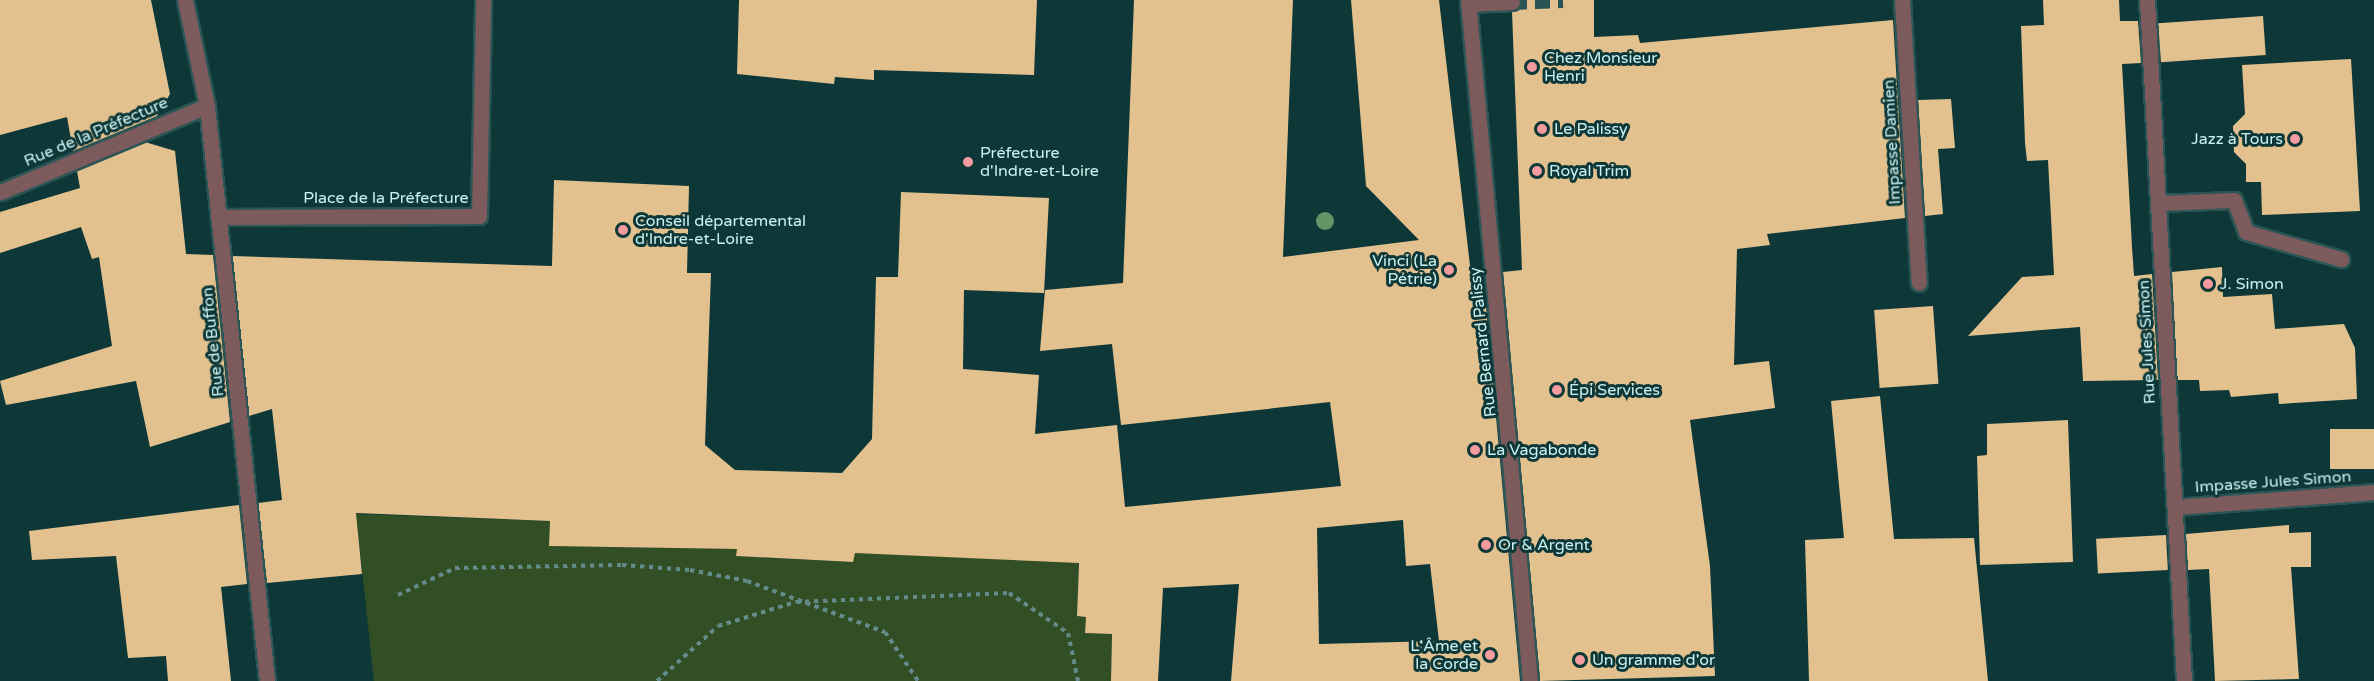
<!DOCTYPE html>
<meta charset="utf-8">
<style>
body{margin:0}
#map{position:relative;width:2374px;height:681px;overflow:hidden;background:#0e3838;font-family:"Varela Round",sans-serif}
div>[style]{position:absolute}
[style*='--x']{left:calc(var(--x)*1px);top:calc(var(--y)*1px);width:calc(var(--w)*1px);rotate:calc(var(--a)*1deg)}
.green>*{inset:0;background:#324e25}
.building>*{inset:0;background:#e3c18f;transform-origin:0 0}
.minor-tunnel>*{height:15px;margin-top:-7.5px;transform-origin:0;background:repeating-linear-gradient(90deg,#2a5454 0 15px,transparent 0 23px)}
.path>*{height:4px;margin-top:-2px;transform-origin:0;background:repeating-linear-gradient(90deg,#648b8b 0 4.5px,transparent 0 9px)}
.roads{filter:drop-shadow(2px 0 #2c5555) drop-shadow(-2px 0 #2c5555) drop-shadow(0 2px #2c5555) drop-shadow(0 -2px #2c5555)}
.minor>*{height:15px;margin:-7.5px;padding:0 7.5px;transform-origin:7.5px;border-radius:7.5px;background:#7d5b5c}
.trees>*{width:18px;height:18px;margin:-9px;border-radius:50%;background:#629666}
.dots>*{width:16px;height:16px;translate:-50% -50%;box-sizing:border-box;border:3px solid #0e3838;border-radius:50%}
span{translate:-50% -50%;white-space:nowrap;text-align:center;line-height:1.15;-webkit-text-stroke:6px #0e3838;paint-order:stroke}
.poi-label{font-size:16px;color:#ccf0f0}
.left{translate:0 -50%;text-align:left}
.right{translate:-100% -50%;text-align:right}
.street-label{font-size:16px;color:#ccf0f0}
</style>
<div id="map">
<div class="green">
<i style="clip-path:polygon(356px 514px,550px 521px,549px 546px,737px 549px,736px 555px,746px 557px,853px 562px,855px 553px,1079px 545px,1077px 616px,1086px 617px,1085px 633px,1112px 634px,1111px 681px,374px 681px)"></i>
</div>
<div class="building">
<i style="clip-path:polygon(0 0,151px 0,170px 94px,157px 116px,73px 151px,67px 117px,0 135px)"></i>
<i style="clip-path:polygon(739px 0,1037px 0,1034px 75px,874px 70px,874px 80px,835px 77px,834px 84px,737px 74px)"></i>
<i style="clip-path:polygon(evenodd,1134px 0,1293px 0,1283px 257px,1419px 240px,1366px 186px,1351px 0,1439px 0,1471px 274px,1483px 273px,1520px 681px,1231px 681px,1239px 584px,1163px 588px,1158px 681px,1111px 681px,1112px 634px,1085px 633px,1086px 617px,1077px 616px,1079px 563px,855px 553px,853px 562px,736px 556px,737px 549px,549px 546px,550px 521px,356px 513px,362px 574px,267px 583px,258px 503px,282px 500px,272px 409px,249px 416px,232px 256px,552px 266px,554px 180px,689px 186px,687px 273px,711px 273px,705px 445px,735px 470px,842px 473px,872px 439px,876px 277px,898px 277px,901px 192px,1049px 198px,1044px 293px,964px 290px,963px 369px,1039px 375px,1035px 434px,1117px 425px,1125px 507px,1341px 486px,1330px 402px,1121px 425px,1112px 344px,1040px 351px,1045px 290px,1123px 283px,1134px 0,1403px 520px,1406px 566px,1430px 564px,1439px 641px,1319px 644px,1317px 528px,1403px 520px)"></i>
<i style="clip-path:polygon(1521px 0,1594px 0,1594px 37px,1638px 35px,1640px 43px,1893px 20px,1905px 218px,1767px 234px,1770px 245px,1737px 249px,1734px 365px,1769px 361px,1775px 408px,1690px 420px,1710px 566px,1715px 676px,1540px 681px,1503px 272px,1522px 270px,1512px 12px)"></i>
<i style="clip-path:polygon(2043px 0,2119px 0,2120px 21px,2138px 21px,2141px 63px,2122px 64px,2132px 247px,2134px 276px,2152px 274px,2158px 380px,2083px 381px,2080px 327px,1968px 336px,2022px 277px,2054px 275px,2048px 160px,2027px 161px,2025px 143px,2021px 26px,2044px 25px)"></i>
<i style="left:2263px;top:16px;width:39px;height:105px;rotate:86deg"></i>
<i style="clip-path:polygon(2351px 59px,2360px 211px,2262px 215px,2261px 182px,2246px 182px,2246px 164px,2234px 152px,2233px 126px,2245px 114px,2242px 65px)"></i>
<i style="clip-path:polygon(1951px 99px,1955px 148px,1938px 149px,1943px 214px,1925px 216px,1918px 100px)"></i>
<i style="clip-path:polygon(145px 142px,175px 151px,186px 254px,213px 255px,230px 422px,150px 447px,136px 381px,6px 405px,0 381px,112px 346px,99px 257px,92px 259px,81px 227px,0 253px,0 212px,80px 188px,77px 171px)"></i>
<i style="clip-path:polygon(2222px 267px,2223px 297px,2272px 294px,2275px 329px,2344px 324px,2355px 348px,2357px 399px,2279px 404px,2278px 393px,2231px 397px,2229px 390px,2200px 391px,2199px 380px,2177px 380px,2172px 272px)"></i>
<i style="left:1933px;top:306px;width:78px;height:59px;rotate:86deg"></i>
<i style="clip-path:polygon(1880px 396px,1894px 539px,1974px 538px,1988px 681px,1809px 681px,1805px 540px,1844px 538px,1831px 401px)"></i>
<i style="clip-path:polygon(2068px 420px,2073px 562px,1980px 565px,1977px 456px,1987px 455px,1987px 424px)"></i>
<i style="left:2330px;top:429px;width:44px;height:40px"></i>
<i style="clip-path:polygon(239px 505px,247px 584px,221px 587px,231px 681px,168px 681px,166px 656px,128px 658px,116px 556px,32px 560px,29px 531px)"></i>
<i style="clip-path:polygon(2289px 525px,2289px 533px,2311px 532px,2311px 567px,2291px 567px,2299px 679px,2215px 681px,2209px 569px,2188px 570px,2186px 534px)"></i>
<i style="left:2166px;top:535px;width:35px;height:70px;rotate:87deg"></i>
</div>
<div class="minor-tunnel">
<i style="--x:1512;--y:2;--w:51;--a:-2.2"></i>
</div>
<div class="path">
<i style="--x:398;--y:595;--w:63;--a:-25.3"></i>
<i style="--x:455;--y:568;--w:167;--a:-1"></i>
<i style="--x:622;--y:565;--w:68;--a:4.2"></i>
<i style="--x:690;--y:570;--w:58;--a:10.9"></i>
<i style="--x:747;--y:581;--w:147;--a:20.3"></i>
<i style="--x:885;--y:632;--w:59;--a:56"></i>
<i style="--x:657;--y:681;--w:82;--a:-42"></i>
<i style="--x:718;--y:626;--w:82;--a:-17.1"></i>
<i style="--x:796;--y:602;--w:213;--a:-2.4"></i>
<i style="--x:1009;--y:593;--w:71;--a:34.1"></i>
<i style="--x:1068;--y:633;--w:49;--a:78.2"></i>
</div>
<div class="roads">
<div class="minor">
<i style="--x:185;--y:0;--w:108;--a:78.3"></i>
<i style="--x:207;--y:106;--w:578;--a:84.04"></i>
<i style="--x:1468;--y:0;--w:684;--a:84.8"></i>
<i style="--x:1902;--y:0;--w:283;--a:86.6"></i>
<i style="--x:2147;--y:0;--w:682;--a:86.89"></i>
<i style="--x:1468;--y:4;--w:44;--a:-2.6"></i>
<i style="--x:0;--y:192;--w:224;--a:-22.6"></i>
<i style="--x:2158;--y:203;--w:76;--a:-2.3"></i>
<i style="--x:2234;--y:200;--w:34;--a:69"></i>
<i style="--x:2246;--y:232;--w:99;--a:15.9"></i>
<i style="--x:218;--y:217;--w:261;--a:-0.2"></i>
<i style="--x:479;--y:216;--w:216;--a:-88.9"></i>
<i style="--x:2175;--y:507;--w:200;--a:-4.3"></i>
</div>
</div>
<div class="trees">
<i style="left:1325px;top:221px"></i>
</div>
<div class="dots">
<i style="left:1532px;top:67px;background:#f49b9f"></i>
<i style="left:1542px;top:129px;background:#f49b9f"></i>
<i style="left:2295px;top:139px;background:#f49b9f"></i>
<i style="left:968px;top:162px;background:#f49b9f"></i>
<i style="left:1537px;top:171px;background:#f49b9f"></i>
<i style="left:623px;top:230px;background:#f49b9f"></i>
<i style="left:1449px;top:270px;background:#f49b9f"></i>
<i style="left:2208px;top:284px;background:#f49b9f"></i>
<i style="left:1557px;top:390px;background:#f49b9f"></i>
<i style="left:1475px;top:450px;background:#f49b9f"></i>
<i style="left:1486px;top:545px;background:#f49b9f"></i>
<i style="left:1490px;top:655px;background:#f49b9f"></i>
<i style="left:1580px;top:660px;background:#f49b9f"></i>
</div>
<div class="poi-label">
<span class="left" style="left:1544px;top:67px">Chez Monsieur<br>Henri</span>
<span class="left" style="left:1554px;top:129px">Le Palissy</span>
<span class="right" style="left:2283px;top:139px">Jazz à Tours</span>
<span class="left" style="left:980px;top:162px">Préfecture<br>d'Indre-et-Loire</span>
<span class="left" style="left:1549px;top:171px">Royal Trim</span>
<span class="left" style="left:635px;top:230px">Conseil départemental<br>d'Indre-et-Loire</span>
<span class="right" style="left:1437px;top:270px">Vinci (La<br>Pétrie)</span>
<span class="left" style="left:2220px;top:284px">J. Simon</span>
<span class="left" style="left:1569px;top:390px">Épi Services</span>
<span class="left" style="left:1487px;top:450px">La Vagabonde</span>
<span class="left" style="left:1498px;top:545px">Or &amp; Argent</span>
<span class="right" style="left:1478px;top:655px">L'Âme et<br>la Corde</span>
<span class="left" style="left:1592px;top:660px">Un gramme d'or</span>
</div>
<div class="street-label">
<span style="left:96px;top:132px;rotate:-23deg">Rue de la Préfecture</span>
<span style="left:1892px;top:142px;rotate:-93deg">Impasse Damien</span>
<span style="left:386px;top:198px">Place de la Préfecture</span>
<span style="left:213px;top:342px;rotate:-96deg">Rue de Buffon</span>
<span style="left:1483px;top:342px;rotate:-96deg">Rue Bernard Palissy</span>
<span style="left:2147px;top:342px;rotate:-93deg">Rue Jules Simon</span>
<span style="left:2273px;top:482px;rotate:-4deg">Impasse Jules Simon</span>
</div>
</div>
